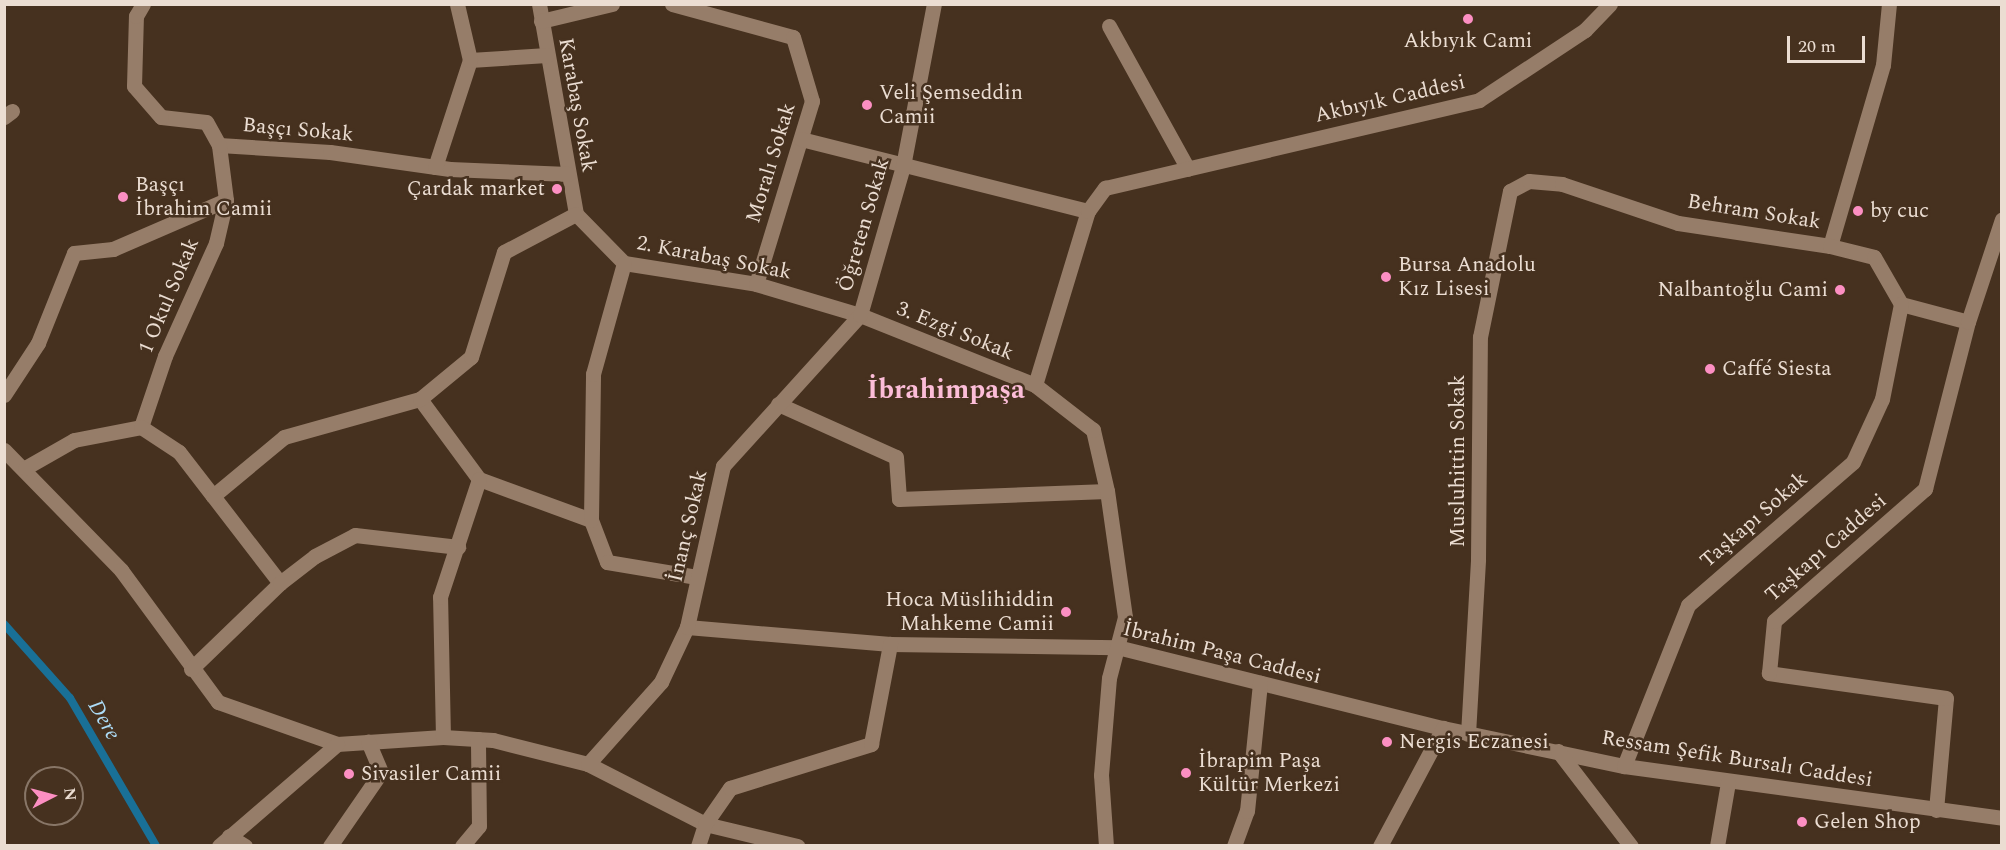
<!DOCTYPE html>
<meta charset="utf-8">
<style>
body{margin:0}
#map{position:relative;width:2006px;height:850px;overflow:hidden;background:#46311f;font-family:Spectral,serif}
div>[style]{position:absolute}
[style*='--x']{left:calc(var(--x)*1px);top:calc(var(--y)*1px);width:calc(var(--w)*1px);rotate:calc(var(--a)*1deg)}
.stream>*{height:8px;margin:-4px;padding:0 4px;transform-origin:4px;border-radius:4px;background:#197097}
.minor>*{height:15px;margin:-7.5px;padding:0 7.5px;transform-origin:7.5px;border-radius:7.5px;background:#967d69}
.dots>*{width:16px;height:16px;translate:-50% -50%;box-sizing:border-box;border:3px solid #46311f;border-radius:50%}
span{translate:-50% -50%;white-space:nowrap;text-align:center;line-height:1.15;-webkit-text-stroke:5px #46311f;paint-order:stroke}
.poi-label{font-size:21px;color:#ebddd2}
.left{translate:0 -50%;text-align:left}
.right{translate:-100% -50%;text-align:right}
.street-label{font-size:21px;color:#ebddd2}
.water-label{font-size:22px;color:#addcf7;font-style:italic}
.district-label{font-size:27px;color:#fcbdd8;font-weight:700}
.frame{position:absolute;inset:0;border:6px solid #ebddd2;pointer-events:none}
.north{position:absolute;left:24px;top:766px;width:60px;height:60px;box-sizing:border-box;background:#46311f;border:2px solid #887667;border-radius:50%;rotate:84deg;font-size:16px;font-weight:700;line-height:24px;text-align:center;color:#ebddd2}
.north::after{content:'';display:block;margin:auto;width:21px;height:27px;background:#fc8fc2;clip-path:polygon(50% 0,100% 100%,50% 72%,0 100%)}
.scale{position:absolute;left:1787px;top:36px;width:78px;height:27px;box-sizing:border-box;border:3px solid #ebddd2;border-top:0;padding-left:8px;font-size:18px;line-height:21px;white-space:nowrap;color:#ebddd2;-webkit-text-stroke:4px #46311f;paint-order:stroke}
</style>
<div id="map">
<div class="stream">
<i style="--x:4;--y:624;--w:99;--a:48.3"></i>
<i style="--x:70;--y:698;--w:171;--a:59.8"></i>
</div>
<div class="minor">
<i style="--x:539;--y:4;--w:213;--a:80"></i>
<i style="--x:672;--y:4;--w:125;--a:15.3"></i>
<i style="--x:793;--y:37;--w:67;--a:73.5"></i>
<i style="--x:812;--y:101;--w:191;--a:107"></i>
<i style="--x:541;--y:21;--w:73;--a:-13.5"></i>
<i style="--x:1109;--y:26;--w:163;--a:61.1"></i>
<i style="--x:470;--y:60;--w:77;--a:-3.7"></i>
<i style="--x:4;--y:117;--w:10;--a:-37"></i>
<i style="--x:801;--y:139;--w:296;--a:14.1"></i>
<i style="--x:219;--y:145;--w:111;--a:3.6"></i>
<i style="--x:330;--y:152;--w:121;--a:8.1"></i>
<i style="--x:450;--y:169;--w:118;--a:2.4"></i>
<i style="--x:435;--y:167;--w:113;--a:-71.9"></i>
<i style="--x:470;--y:60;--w:57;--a:-103.1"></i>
<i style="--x:576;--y:214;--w:69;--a:45.6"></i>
<i style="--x:624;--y:263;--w:134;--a:9"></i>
<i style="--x:756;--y:284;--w:109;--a:16.6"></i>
<i style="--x:860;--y:315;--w:188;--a:21.8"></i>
<i style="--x:1830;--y:246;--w:189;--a:-73.7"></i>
<i style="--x:1883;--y:65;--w:61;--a:-84.4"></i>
<i style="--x:4;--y:395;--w:62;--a:-56.8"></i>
<i style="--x:38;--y:343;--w:97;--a:-68.2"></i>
<i style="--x:74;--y:253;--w:39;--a:-6"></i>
<i style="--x:113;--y:249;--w:123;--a:-23.4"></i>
<i style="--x:420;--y:399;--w:99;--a:53.6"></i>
<i style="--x:479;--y:479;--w:119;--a:20.1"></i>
<i style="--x:591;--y:520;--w:45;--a:69.1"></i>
<i style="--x:607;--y:562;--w:91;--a:9.5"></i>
<i style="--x:778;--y:404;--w:129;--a:24.2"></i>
<i style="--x:896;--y:457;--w:42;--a:85.9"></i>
<i style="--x:899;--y:499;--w:208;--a:-2.2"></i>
<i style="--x:141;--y:427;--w:75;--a:-71.3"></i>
<i style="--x:165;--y:356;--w:124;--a:-65.7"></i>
<i style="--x:216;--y:243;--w:44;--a:-76.9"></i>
<i style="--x:226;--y:200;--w:55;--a:-97.3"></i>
<i style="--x:219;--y:145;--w:26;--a:-119"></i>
<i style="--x:206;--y:122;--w:45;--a:-173.7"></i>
<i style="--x:161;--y:117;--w:41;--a:-131.1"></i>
<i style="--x:134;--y:86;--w:70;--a:-88.4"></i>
<i style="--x:136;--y:16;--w:14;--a:-60"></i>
<i style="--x:4;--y:450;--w:168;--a:45.7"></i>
<i style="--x:121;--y:570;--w:164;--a:53.7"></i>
<i style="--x:218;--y:702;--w:126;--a:19.4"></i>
<i style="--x:337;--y:744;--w:106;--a:-3.8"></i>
<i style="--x:443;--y:737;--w:50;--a:3.4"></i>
<i style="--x:493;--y:740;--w:98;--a:14.2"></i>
<i style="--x:588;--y:764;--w:131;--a:27.1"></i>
<i style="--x:705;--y:824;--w:95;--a:13.4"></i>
<i style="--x:25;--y:468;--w:56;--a:-29.7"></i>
<i style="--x:74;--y:440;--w:68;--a:-11"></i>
<i style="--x:141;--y:427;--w:45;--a:33.3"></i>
<i style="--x:179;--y:452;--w:56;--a:52.3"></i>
<i style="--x:213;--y:496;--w:92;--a:-39.7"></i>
<i style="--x:284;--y:437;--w:141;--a:-15.6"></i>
<i style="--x:420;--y:399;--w:66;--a:-39.5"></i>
<i style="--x:471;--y:357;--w:110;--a:-72.6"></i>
<i style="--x:504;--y:252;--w:81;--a:-27.8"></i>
<i style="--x:213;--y:496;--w:110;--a:52.4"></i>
<i style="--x:591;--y:520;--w:146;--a:-89.2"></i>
<i style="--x:593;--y:374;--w:115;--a:-74.4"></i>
<i style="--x:687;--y:627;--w:204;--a:4.8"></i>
<i style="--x:890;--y:644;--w:227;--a:0.8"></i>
<i style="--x:1117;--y:647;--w:336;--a:14"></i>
<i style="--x:1443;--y:728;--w:185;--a:11.9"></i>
<i style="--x:1624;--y:766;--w:382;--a:7.8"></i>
<i style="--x:191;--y:669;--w:124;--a:-44"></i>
<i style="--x:280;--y:583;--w:44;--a:-37.6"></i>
<i style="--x:315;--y:556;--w:45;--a:-27.7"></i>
<i style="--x:355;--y:535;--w:104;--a:6.6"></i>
<i style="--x:1468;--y:734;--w:175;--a:-86.7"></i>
<i style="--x:1478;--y:559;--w:222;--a:-89.5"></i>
<i style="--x:1480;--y:337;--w:149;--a:-78.4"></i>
<i style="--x:1510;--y:191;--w:21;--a:-28"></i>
<i style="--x:1529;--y:181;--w:33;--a:5"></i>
<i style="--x:1562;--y:184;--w:122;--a:18.6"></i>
<i style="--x:1678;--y:223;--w:154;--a:8.6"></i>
<i style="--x:1830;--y:246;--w:45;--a:14"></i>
<i style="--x:1874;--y:257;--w:54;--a:60.1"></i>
<i style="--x:1901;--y:304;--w:69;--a:15"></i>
<i style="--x:443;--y:737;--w:140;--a:-91.2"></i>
<i style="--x:440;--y:597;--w:124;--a:-71.7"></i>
<i style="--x:1558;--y:751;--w:120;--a:52.5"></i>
<i style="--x:588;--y:764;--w:110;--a:-48.3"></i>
<i style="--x:661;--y:682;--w:61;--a:-64.7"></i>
<i style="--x:687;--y:627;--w:165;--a:-77.4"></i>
<i style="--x:723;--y:466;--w:204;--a:-47.8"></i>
<i style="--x:860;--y:315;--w:155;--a:-73.9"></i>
<i style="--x:903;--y:166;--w:165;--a:-79.2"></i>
<i style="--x:1624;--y:766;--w:173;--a:-68.3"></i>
<i style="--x:1688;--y:605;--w:218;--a:-40.9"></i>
<i style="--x:1853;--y:462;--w:69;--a:-65.3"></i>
<i style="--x:1882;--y:399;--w:97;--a:-78.7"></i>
<i style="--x:1936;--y:810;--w:112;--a:-84.9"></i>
<i style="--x:1946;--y:698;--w:179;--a:-172"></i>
<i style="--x:1769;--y:673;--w:52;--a:-84.5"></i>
<i style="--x:1774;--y:621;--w:201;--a:-41.2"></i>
<i style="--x:1925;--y:489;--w:172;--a:-75.6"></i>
<i style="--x:1968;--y:322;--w:108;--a:-71.7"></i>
<i style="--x:229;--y:836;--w:19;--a:32"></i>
<i style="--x:219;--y:846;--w:156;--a:-40.8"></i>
<i style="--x:330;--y:846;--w:90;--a:-55.4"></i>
<i style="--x:381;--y:772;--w:33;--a:-113"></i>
<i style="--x:462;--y:846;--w:26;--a:-50"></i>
<i style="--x:479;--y:826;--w:87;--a:-90.7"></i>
<i style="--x:698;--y:846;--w:23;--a:-72"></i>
<i style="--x:705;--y:824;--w:44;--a:-55.2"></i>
<i style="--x:730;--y:788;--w:148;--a:-17.3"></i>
<i style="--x:871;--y:744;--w:102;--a:-79.2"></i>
<i style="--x:1106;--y:846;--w:71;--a:-94"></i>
<i style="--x:1101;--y:775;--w:97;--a:-85.3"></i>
<i style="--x:1109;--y:678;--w:63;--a:-75.3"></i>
<i style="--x:1125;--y:617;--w:127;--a:-98.1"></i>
<i style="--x:1107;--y:491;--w:63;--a:-102.9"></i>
<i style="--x:1093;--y:430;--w:73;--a:-142.2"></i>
<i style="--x:1035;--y:385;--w:182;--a:-73.1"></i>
<i style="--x:1088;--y:211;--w:29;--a:-54"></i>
<i style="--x:1105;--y:188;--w:384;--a:-13.2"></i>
<i style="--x:1479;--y:100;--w:127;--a:-33.4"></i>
<i style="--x:1585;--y:30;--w:36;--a:-46"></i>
<i style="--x:1234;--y:846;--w:37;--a:-70"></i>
<i style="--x:1247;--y:811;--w:129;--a:-84.2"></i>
<i style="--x:1380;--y:846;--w:134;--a:-61.9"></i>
<i style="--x:1717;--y:846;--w:65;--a:-80.2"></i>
</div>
<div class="dots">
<i style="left:1468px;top:19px;background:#fc8fc2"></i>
<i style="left:867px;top:105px;background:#fc8fc2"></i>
<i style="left:557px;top:189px;background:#fc8fc2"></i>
<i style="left:123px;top:197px;background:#fc8fc2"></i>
<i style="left:1858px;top:211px;background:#fc8fc2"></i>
<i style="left:1386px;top:277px;background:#fc8fc2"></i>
<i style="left:1840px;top:290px;background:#fc8fc2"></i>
<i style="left:1710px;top:369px;background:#fc8fc2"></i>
<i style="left:1066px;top:612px;background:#fc8fc2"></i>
<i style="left:1387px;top:742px;background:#fc8fc2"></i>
<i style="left:1186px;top:773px;background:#fc8fc2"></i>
<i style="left:349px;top:774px;background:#fc8fc2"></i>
<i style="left:1802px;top:822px;background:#fc8fc2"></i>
</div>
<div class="poi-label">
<span style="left:1468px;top:41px">Akbıyık Cami</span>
<span class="left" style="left:879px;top:105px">Veli Şemseddin<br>Camii</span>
<span class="left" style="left:135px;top:197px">Başçı<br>İbrahim Camii</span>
<span class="right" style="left:545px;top:189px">Çardak market</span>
<span class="left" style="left:1870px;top:211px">by cuc</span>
<span class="left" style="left:1398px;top:277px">Bursa Anadolu<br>Kız Lisesi</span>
<span class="right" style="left:1828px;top:290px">Nalbantoğlu Cami</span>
<span class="left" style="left:1722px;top:369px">Caffé Siesta</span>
<span class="right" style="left:1054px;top:612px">Hoca Müslihiddin<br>Mahkeme Camii</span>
<span class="left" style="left:1399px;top:742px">Nergis Eczanesi</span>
<span class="left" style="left:1198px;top:773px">İbrapim Paşa<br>Kültür Merkezi</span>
<span class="left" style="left:361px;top:774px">Sivasiler Camii</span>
<span class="left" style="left:1814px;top:822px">Gelen Shop</span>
</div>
<div class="street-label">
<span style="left:1390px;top:99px;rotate:-13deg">Akbıyık Caddesi</span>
<span style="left:577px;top:105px;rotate:80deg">Karabaş Sokak</span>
<span style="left:298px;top:130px;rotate:5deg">Başçı Sokak</span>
<span style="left:771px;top:163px;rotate:-73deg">Moralı Sokak</span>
<span style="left:1754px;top:212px;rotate:9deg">Behram Sokak</span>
<span style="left:864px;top:225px;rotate:-74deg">Öğreten Sokak</span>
<span style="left:714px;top:258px;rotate:11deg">2. Karabaş Sokak</span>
<span style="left:169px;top:296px;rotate:-67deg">1 Okul Sokak</span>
<span style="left:955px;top:331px;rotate:22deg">3. Ezgi Sokak</span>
<span style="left:1458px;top:461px;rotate:-90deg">Musluhittin Sokak</span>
<span style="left:1754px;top:520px;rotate:-41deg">Taşkapı Sokak</span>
<span style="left:688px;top:526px;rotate:-77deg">İnanç Sokak</span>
<span style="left:1826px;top:548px;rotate:-41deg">Taşkapı Caddesi</span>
<span style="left:1222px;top:653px;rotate:14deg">İbrahim Paşa Caddesi</span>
<span style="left:1737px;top:759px;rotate:9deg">Ressam Şefik Bursalı Caddesi</span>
</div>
<div class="water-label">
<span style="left:104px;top:720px;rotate:60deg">Dere</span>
</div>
<div class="district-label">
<span style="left:946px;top:391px">İbrahimpaşa</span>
</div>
<div class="frame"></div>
<div class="north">N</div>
<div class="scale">20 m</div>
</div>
